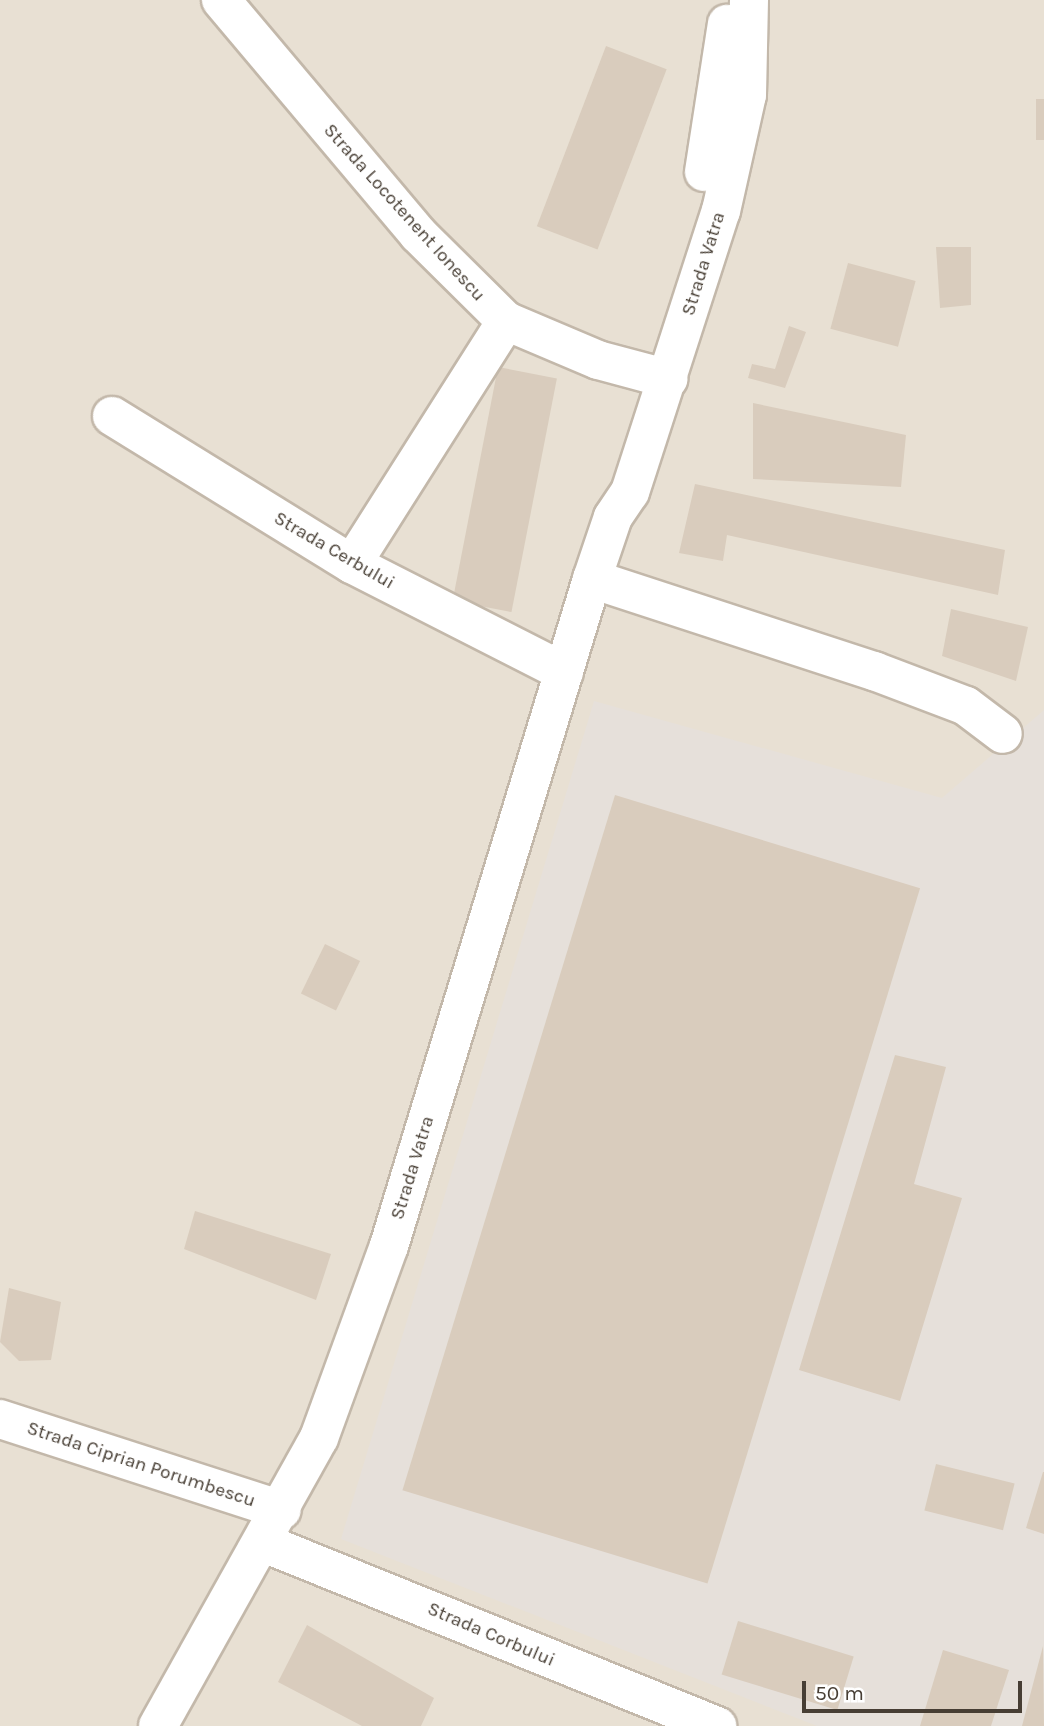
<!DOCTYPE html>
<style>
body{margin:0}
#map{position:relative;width:1044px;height:1726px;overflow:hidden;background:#f4eee5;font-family:Karla,sans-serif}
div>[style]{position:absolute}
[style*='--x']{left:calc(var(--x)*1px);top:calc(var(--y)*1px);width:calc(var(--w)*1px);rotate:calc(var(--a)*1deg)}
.residential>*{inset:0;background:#e8e0d3;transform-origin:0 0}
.industrial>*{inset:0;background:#e6e0da}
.building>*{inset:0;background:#d9ccbd;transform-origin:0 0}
.roads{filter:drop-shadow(2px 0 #c3b8aa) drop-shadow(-2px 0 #c3b8aa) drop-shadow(0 2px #c3b8aa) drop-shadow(0 -2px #c3b8aa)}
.minor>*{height:38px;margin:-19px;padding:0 19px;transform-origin:19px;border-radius:19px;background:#fff}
span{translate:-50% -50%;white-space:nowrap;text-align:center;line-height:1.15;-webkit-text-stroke:7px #fff;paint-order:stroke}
.street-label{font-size:19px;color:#473e34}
.scale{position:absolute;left:802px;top:1681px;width:220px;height:32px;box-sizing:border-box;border:4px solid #473e34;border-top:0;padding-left:9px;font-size:21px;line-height:24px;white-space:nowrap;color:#473e34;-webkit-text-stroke:5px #fff;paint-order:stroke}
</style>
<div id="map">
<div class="residential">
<i style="left:0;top:0;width:1044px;height:1726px"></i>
</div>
<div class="industrial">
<i style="clip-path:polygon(594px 701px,942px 798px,1044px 710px,1044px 1726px,817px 1726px,341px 1539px)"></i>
</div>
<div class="building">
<i style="left:606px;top:46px;width:65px;height:193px;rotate:21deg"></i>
<i style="left:1036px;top:99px;width:8px;height:41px"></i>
<i style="clip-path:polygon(936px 247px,971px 247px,971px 305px,940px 308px)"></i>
<i style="left:848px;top:263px;width:70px;height:68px;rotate:15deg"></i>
<i style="clip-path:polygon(789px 326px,806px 332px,785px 388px,748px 378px,752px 364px,775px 369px)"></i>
<i style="left:498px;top:367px;width:60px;height:238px;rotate:11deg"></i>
<i style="clip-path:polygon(753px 403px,906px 435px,901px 487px,753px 479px)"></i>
<i style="clip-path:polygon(695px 484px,1005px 550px,998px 595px,727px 535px,723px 561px,679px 553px)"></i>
<i style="clip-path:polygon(951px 609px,1028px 627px,1016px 681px,942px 656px)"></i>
<i style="left:615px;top:795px;width:319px;height:727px;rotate:17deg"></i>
<i style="left:325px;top:944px;width:39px;height:55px;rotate:26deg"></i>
<i style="clip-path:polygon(895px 1055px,946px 1067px,914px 1184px,962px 1198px,900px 1401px,799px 1370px)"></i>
<i style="clip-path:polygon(195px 1211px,331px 1254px,316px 1300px,184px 1249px)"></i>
<i style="clip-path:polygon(9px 1288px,61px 1302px,51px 1360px,19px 1361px,0 1342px)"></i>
<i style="left:936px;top:1464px;width:81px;height:48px;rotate:14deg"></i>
<i style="clip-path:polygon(1043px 1472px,1044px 1472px,1044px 1534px,1026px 1528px)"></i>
<i style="left:738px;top:1621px;width:121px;height:56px;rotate:17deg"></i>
<i style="clip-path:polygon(307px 1625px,434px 1698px,421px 1726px,362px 1726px,278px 1682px)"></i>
<i style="clip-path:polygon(1043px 1646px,1044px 1726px,1022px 1726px)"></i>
<i style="clip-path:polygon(943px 1650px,1009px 1670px,991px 1726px,920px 1726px)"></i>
</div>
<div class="roads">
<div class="minor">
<i style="--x:221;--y:0;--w:306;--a:49.9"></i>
<i style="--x:418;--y:234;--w:124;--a:44.7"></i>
<i style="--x:506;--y:321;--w:100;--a:23"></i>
<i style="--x:598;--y:360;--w:73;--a:15"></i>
<i style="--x:704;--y:172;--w:150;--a:-81.2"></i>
<i style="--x:112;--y:416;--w:282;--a:31.7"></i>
<i style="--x:352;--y:564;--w:238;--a:27"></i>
<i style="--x:352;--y:564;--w:288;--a:-57.6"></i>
<i style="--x:592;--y:579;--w:297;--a:18.1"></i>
<i style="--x:874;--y:671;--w:98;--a:20.8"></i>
<i style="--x:966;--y:706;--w:46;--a:37.1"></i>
<i style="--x:0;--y:1419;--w:296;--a:17.9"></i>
<i style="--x:264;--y:1543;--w:489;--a:22"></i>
<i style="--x:158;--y:1726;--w:330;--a:-60.8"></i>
<i style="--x:319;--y:1438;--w:204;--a:-70"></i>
<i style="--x:389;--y:1246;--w:697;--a:-73.07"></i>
<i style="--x:592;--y:579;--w:65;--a:-71.3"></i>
<i style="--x:613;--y:517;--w:30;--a:-56"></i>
<i style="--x:630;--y:492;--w:295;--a:-72.1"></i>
<i style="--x:721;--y:211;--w:119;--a:-77.4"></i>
<i style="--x:747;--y:95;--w:95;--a:-88.8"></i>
</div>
</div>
<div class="street-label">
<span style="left:404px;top:213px;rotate:48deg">Strada Locotenent Ionescu</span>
<span style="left:704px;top:264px;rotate:-73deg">Strada Vatra</span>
<span style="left:334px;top:551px;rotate:30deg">Strada Cerbului</span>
<span style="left:413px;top:1168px;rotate:-73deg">Strada Vatra</span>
<span style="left:141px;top:1465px;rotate:18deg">Strada Ciprian Porumbescu</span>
<span style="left:491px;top:1635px;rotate:23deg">Strada Corbului</span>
</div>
<div class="scale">50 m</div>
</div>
